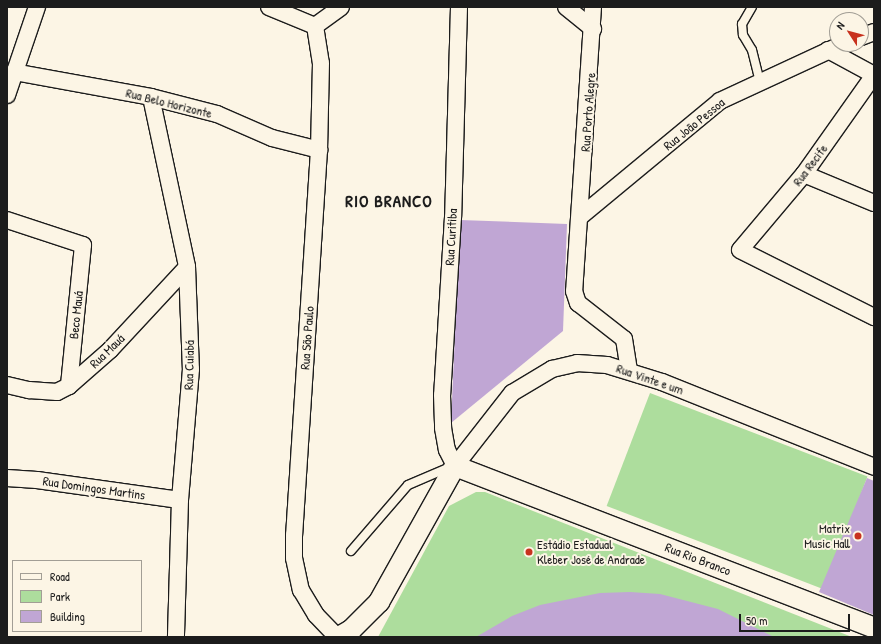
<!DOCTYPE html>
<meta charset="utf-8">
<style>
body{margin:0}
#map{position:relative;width:881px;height:644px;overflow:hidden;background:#fcf5e5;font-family:"Patrick Hand",sans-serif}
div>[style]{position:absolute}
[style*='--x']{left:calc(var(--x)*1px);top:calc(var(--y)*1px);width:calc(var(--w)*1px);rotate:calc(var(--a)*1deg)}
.green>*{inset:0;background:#addd9d;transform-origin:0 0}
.building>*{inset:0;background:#c0a6d4}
.roads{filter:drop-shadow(1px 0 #1c1c1c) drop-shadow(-1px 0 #1c1c1c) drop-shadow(0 1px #1c1c1c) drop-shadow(0 -1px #1c1c1c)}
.service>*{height:8px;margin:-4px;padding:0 4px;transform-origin:4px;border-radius:4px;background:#fcf5e5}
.minor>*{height:16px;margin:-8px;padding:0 8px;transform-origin:8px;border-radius:8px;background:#fcf5e5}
.tertiary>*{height:20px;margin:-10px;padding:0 10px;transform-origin:10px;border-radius:10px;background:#fcf5e5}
.dots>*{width:11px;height:11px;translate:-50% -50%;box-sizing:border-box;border:2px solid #fcf5e5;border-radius:50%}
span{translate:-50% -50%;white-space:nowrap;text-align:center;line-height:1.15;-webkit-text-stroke:4px #fcf5e5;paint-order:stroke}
.street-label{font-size:13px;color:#1c1c1c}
.poi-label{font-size:13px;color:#1c1c1c}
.right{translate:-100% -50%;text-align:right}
.left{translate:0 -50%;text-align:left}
.district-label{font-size:17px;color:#1c1c1c;font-weight:700;letter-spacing:1px}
.frame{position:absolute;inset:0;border:8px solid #1c1c1c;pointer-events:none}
.legend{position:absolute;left:12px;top:560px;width:130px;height:72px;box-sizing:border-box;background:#fcf5e5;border:1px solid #a29e95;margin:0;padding:5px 7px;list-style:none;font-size:12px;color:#1c1c1c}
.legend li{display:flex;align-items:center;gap:8px;height:20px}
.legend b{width:20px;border:1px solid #a29e95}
.north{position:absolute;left:829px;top:12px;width:40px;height:40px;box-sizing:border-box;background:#fcf5e5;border:1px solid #a29e95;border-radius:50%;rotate:306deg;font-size:11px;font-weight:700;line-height:16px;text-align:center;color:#1c1c1c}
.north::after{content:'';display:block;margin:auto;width:14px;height:18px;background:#c8321e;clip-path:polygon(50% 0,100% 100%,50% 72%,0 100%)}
.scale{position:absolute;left:739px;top:614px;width:111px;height:18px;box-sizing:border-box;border:2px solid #1c1c1c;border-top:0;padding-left:5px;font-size:12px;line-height:14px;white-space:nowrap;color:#1c1c1c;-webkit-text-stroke:3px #fcf5e5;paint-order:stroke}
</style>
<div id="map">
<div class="green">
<i style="left:650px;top:393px;width:233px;height:121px;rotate:21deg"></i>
<i style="clip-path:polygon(476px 492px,485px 492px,852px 637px,378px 637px,449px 506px)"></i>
</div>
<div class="building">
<i style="clip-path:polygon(460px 220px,567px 224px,563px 331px,451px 423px)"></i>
<i style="clip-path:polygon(867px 478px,874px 481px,874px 615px,819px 592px)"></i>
<i style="clip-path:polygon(630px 592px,660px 594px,718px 609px,774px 637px,476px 637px,512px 616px,540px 605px,600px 593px)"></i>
</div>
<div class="roads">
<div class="service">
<i style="--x:752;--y:7;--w:20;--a:120"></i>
<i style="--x:742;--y:24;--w:11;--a:85"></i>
<i style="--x:743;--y:35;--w:17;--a:59"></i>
<i style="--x:752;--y:50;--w:32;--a:76"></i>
<i style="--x:351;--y:551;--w:87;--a:-49.2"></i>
<i style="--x:408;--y:485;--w:46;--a:-23.2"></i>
</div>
<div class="minor">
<i style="--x:269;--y:7;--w:50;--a:22.4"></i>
<i style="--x:459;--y:7;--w:210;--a:91.6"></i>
<i style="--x:453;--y:217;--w:178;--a:93.5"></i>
<i style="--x:442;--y:395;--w:33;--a:88"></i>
<i style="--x:443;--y:428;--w:22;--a:80"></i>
<i style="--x:447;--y:450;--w:18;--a:63"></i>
<i style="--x:455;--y:466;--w:93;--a:-52"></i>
<i style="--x:512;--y:393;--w:47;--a:-31"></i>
<i style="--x:552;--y:369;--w:26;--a:-13"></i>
<i style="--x:577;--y:363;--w:30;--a:4"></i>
<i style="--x:607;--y:365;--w:58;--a:17.2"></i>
<i style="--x:662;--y:382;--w:228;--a:21.8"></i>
<i style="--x:566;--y:7;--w:35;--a:39"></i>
<i style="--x:593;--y:7;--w:285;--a:93.8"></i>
<i style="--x:574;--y:291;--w:13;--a:72"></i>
<i style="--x:578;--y:303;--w:58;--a:38"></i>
<i style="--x:624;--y:339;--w:32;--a:81"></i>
<i style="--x:315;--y:26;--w:37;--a:81"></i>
<i style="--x:321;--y:63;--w:87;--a:91.3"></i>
<i style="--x:319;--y:150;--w:386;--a:93.7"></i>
<i style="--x:294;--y:535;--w:23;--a:90"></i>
<i style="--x:294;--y:558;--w:33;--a:78"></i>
<i style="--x:301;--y:590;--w:29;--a:59"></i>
<i style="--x:316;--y:615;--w:30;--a:46"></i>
<i style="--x:315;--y:26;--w:32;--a:-36"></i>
<i style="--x:861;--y:37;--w:14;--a:-21"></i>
<i style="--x:828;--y:50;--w:52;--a:28.5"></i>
<i style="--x:14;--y:72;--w:139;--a:10.3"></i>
<i style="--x:151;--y:97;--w:68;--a:14.4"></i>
<i style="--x:217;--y:114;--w:60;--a:23.6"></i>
<i style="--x:272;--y:138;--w:49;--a:14.3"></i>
<i style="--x:874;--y:75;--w:121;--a:125.3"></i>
<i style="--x:804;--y:174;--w:99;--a:130.1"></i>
<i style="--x:740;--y:250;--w:150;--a:26.6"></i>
<i style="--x:7;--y:95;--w:93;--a:-71.2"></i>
<i style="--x:151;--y:97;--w:174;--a:78"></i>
<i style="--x:187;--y:267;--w:102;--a:87.8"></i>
<i style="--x:191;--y:369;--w:131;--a:94.8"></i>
<i style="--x:180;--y:500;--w:137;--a:91.7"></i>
<i style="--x:804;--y:174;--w:76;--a:22.5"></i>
<i style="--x:581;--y:216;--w:180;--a:-39.6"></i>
<i style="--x:720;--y:101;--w:136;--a:-24.9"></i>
<i style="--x:7;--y:220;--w:80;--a:18.2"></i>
<i style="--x:83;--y:245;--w:142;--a:95.7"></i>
<i style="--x:7;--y:385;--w:23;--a:13"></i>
<i style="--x:29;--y:390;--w:28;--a:4"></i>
<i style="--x:57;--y:392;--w:13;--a:-27"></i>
<i style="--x:69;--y:386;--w:55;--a:-41.3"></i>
<i style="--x:110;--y:350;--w:113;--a:-47.1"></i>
<i style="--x:7;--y:478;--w:30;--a:4"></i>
<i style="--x:37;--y:480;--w:144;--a:8"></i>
</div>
<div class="tertiary">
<i style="--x:339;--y:637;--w:14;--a:-30"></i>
<i style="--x:351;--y:630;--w:40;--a:-45"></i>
<i style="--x:379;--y:602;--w:156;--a:-60.8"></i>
<i style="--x:455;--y:466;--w:449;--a:21.1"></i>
</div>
</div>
<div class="dots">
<i style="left:858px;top:536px;background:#c8321e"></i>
<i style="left:529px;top:552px;background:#c8321e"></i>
</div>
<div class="street-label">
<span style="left:169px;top:103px;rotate:14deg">Rua Belo Horizonte</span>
<span style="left:588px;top:112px;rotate:-86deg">Rua Porto Alegre</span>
<span style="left:694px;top:124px;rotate:-39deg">Rua João Pessoa</span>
<span style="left:810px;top:165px;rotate:-53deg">Rua Recife</span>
<span style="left:451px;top:237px;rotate:-87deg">Rua Curitiba</span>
<span style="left:76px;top:315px;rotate:-84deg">Beco Mauá</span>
<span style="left:307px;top:338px;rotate:-86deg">Rua São Paulo</span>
<span style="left:107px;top:351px;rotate:-44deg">Rua Mauá</span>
<span style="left:189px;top:365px;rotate:-89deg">Rua Cuiabá</span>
<span style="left:650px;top:379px;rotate:19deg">Rua Vinte e um</span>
<span style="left:94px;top:488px;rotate:8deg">Rua Domingos Martins</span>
<span style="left:698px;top:559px;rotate:21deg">Rua Rio Branco</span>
</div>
<div class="poi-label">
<span class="right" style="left:850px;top:536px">Matrix<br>Music Hall</span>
<span class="left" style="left:537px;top:552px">Estádio Estadual<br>Kleber José de Andrade</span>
</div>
<div class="district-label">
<span style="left:389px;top:201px">RIO BRANCO</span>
</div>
<div class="frame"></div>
<ul class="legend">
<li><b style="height:5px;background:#fcf5e5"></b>Road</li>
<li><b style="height:11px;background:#addd9d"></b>Park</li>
<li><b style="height:11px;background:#c0a6d4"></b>Building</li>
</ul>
<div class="north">N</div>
<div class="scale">50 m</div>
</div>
